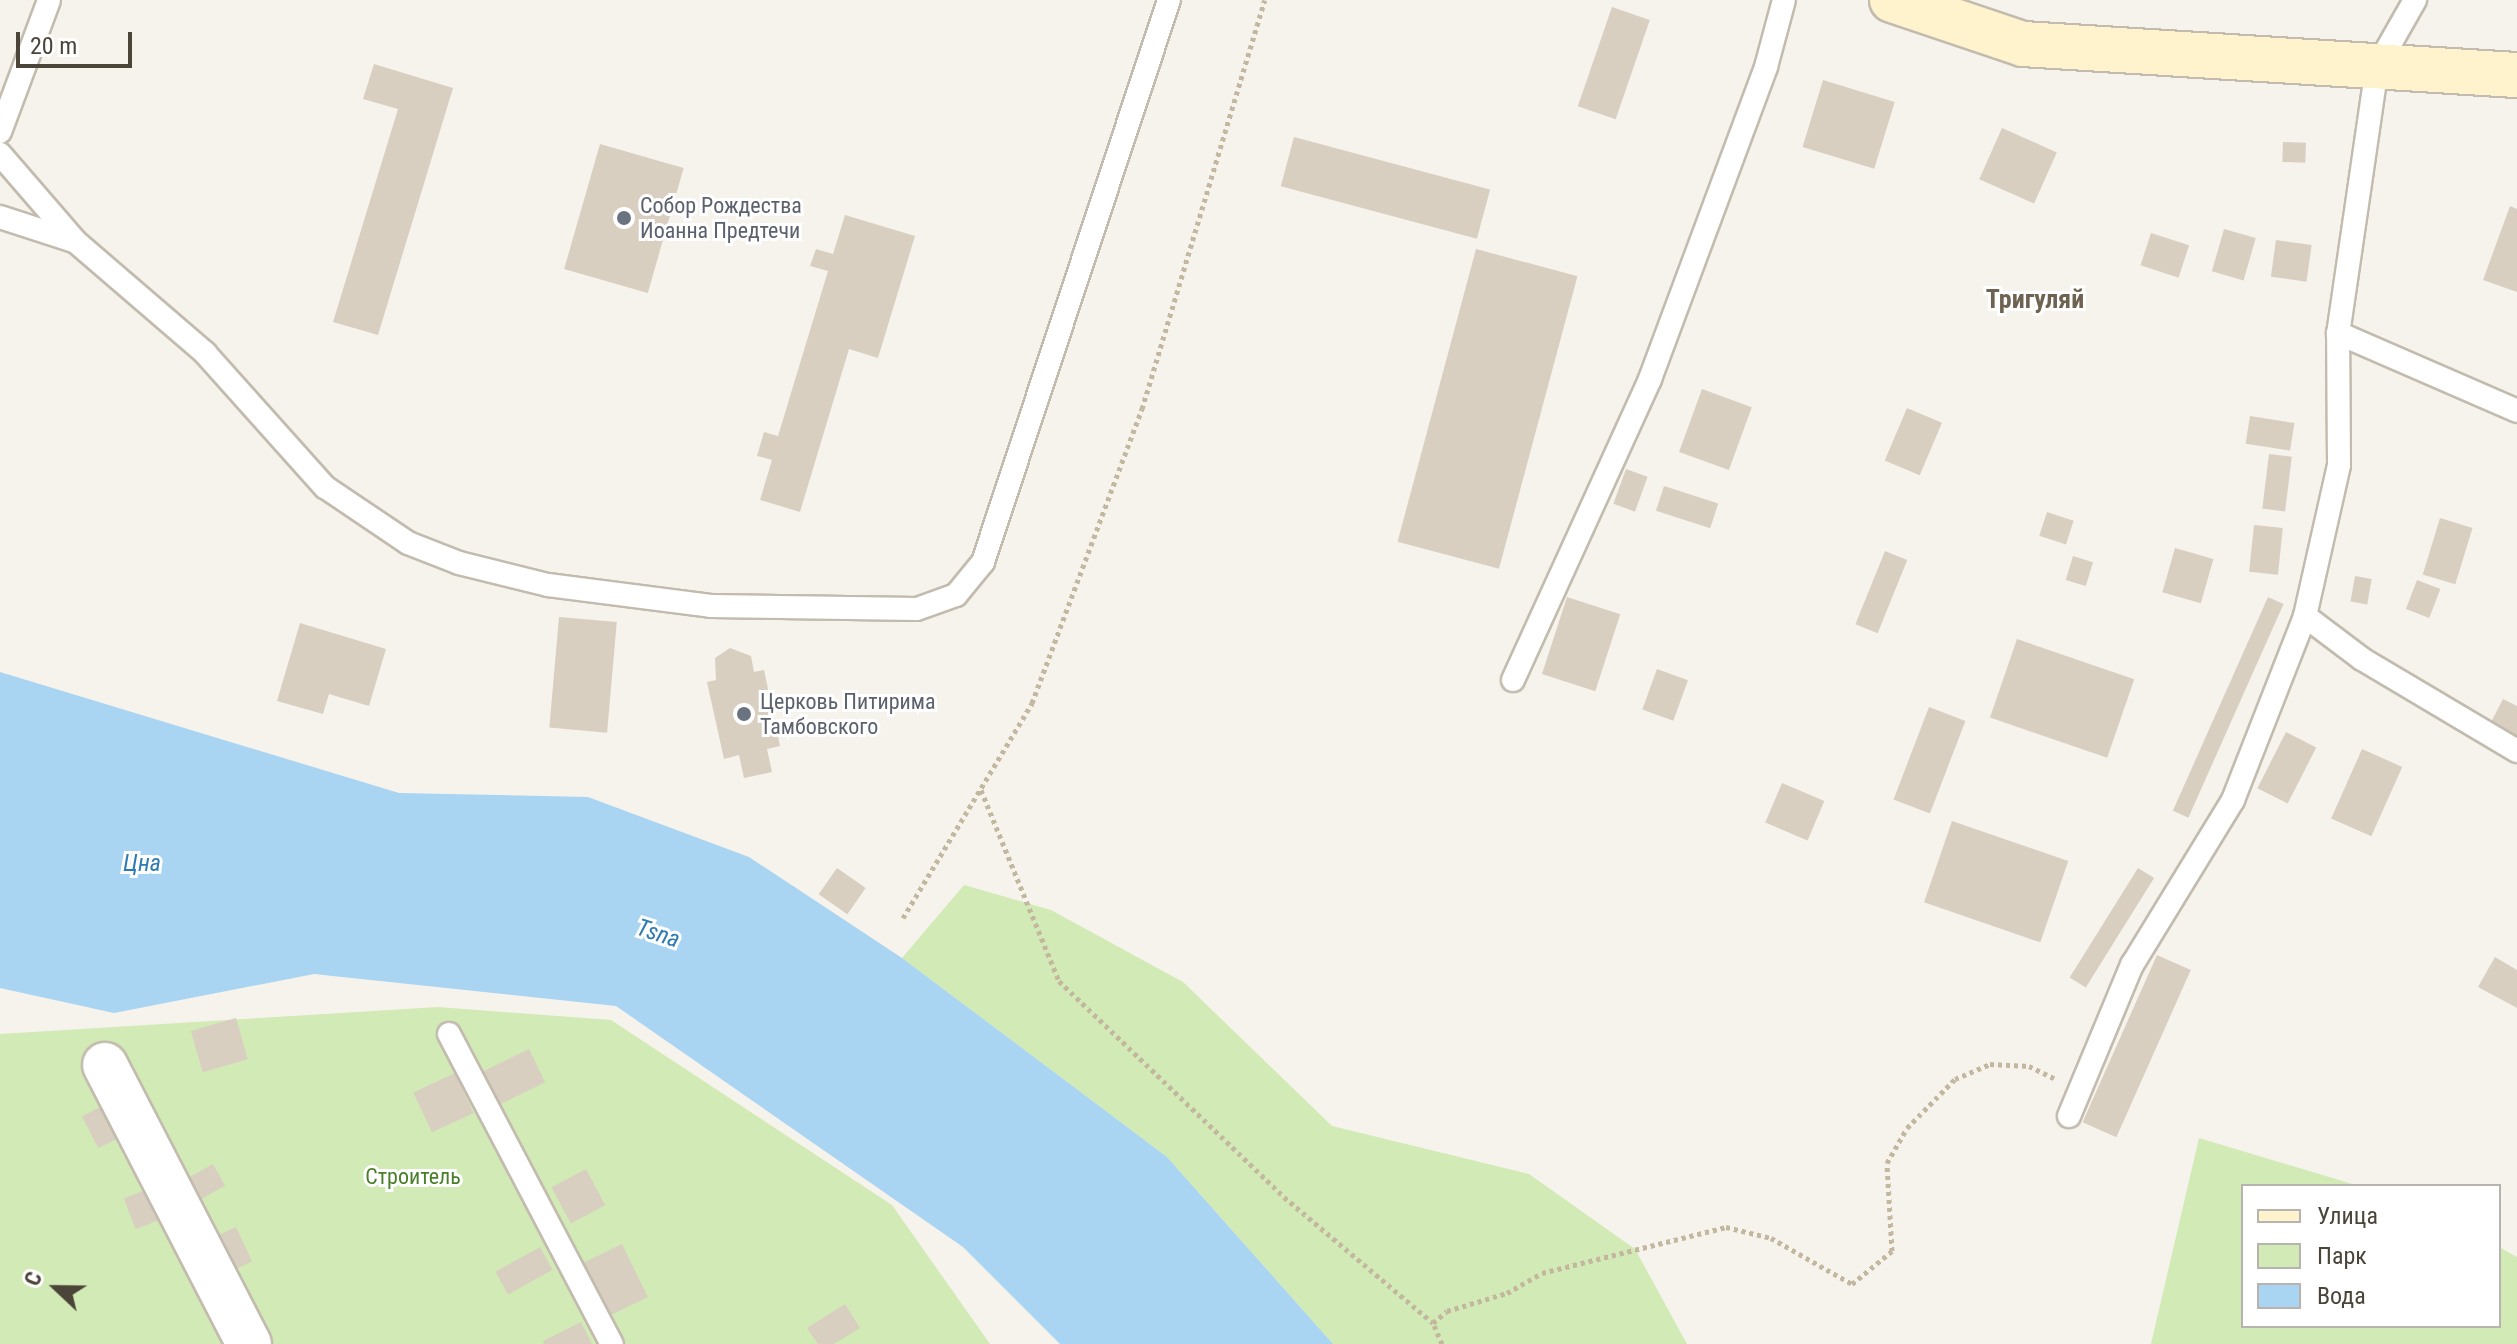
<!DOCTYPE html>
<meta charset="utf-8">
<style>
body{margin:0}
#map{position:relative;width:2517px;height:1344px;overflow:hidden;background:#f6f3ec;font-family:"Roboto Condensed",sans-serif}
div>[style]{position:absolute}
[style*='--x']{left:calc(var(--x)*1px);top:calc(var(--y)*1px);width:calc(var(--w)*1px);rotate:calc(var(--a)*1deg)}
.green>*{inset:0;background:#d2eab5}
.water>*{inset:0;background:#a9d4f2}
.building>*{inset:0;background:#d8cfc1;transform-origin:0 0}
.path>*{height:5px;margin-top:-2.5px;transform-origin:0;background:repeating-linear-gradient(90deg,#c4b79f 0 4px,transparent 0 8px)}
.roads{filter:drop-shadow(2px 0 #c2bbae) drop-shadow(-2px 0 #c2bbae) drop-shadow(0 2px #c2bbae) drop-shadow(0 -2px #c2bbae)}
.lane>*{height:22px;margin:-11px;padding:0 11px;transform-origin:11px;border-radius:11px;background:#fff}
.street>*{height:44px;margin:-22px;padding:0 22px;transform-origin:22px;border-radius:22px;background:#fff}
.secondary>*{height:44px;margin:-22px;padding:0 22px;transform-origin:22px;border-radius:22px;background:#fff3cd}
.dots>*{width:22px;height:22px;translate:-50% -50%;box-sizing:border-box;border:4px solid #fff;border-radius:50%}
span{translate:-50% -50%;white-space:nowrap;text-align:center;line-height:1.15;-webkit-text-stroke:6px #fff;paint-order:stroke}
.worship-label{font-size:22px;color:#5b616d}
.left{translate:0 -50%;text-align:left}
.park-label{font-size:22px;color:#4a7f2a}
.water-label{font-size:24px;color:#2e7ab2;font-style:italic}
.quarter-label{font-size:26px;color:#6e6250;font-weight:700}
.legend{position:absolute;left:2241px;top:1184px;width:260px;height:144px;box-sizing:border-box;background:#fff;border:2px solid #b7b4b0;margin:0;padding:10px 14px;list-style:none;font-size:24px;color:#4b4439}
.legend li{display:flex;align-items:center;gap:16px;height:40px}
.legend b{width:40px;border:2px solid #b7b4b0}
.north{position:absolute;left:16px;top:1248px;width:80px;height:80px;-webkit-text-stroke:6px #fff;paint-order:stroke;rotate:292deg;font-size:22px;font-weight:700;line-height:32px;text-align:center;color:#4b4439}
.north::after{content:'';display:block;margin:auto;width:28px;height:36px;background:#4b4439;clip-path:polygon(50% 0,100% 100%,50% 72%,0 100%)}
.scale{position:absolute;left:16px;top:32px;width:116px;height:36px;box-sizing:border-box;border:4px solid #4b4439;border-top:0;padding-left:10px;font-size:24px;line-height:28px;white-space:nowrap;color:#4b4439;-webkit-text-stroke:6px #fff;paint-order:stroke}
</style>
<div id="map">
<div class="green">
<i style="clip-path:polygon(964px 885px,1051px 910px,1183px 982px,1332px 1126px,1529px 1174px,1635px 1249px,1687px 1344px,1333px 1344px,1167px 1157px,902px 958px)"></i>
<i style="clip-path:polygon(438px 1007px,611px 1020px,892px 1205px,990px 1344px,0 1344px,0 1034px)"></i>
<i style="clip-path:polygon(2199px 1138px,2359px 1186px,2243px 1186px,2243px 1326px,2499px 1326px,2499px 1247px,2517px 1257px,2517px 1344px,2151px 1344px)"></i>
</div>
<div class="water">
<i style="clip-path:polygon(0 672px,399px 793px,588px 797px,749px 857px,902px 958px,1167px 1157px,1333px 1344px,1060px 1344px,963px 1247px,616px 1006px,314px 974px,114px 1013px,0 988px)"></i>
</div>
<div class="building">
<i style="left:1612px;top:7px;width:40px;height:105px;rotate:19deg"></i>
<i style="clip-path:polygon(374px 64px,453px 88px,378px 335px,333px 322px,398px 109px,363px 99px)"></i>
<i style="left:1823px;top:80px;width:75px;height:70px;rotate:17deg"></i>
<i style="left:2002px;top:128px;width:60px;height:56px;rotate:24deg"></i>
<i style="left:1294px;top:137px;width:203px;height:51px;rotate:15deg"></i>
<i style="left:2283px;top:142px;width:23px;height:20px;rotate:2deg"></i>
<i style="left:600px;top:144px;width:87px;height:130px;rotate:16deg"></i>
<i style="clip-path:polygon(2510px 206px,2517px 209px,2517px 292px,2483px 280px)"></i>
<i style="clip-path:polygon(845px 215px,915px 236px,878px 358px,849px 349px,800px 512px,760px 500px,772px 460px,757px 456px,764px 432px,778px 436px,828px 271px,810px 266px,816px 249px,833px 254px)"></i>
<i style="left:2224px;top:229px;width:33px;height:44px;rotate:16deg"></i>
<i style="left:2151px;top:233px;width:40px;height:34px;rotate:18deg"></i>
<i style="left:2276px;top:240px;width:36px;height:37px;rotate:8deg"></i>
<i style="left:1476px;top:249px;width:105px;height:303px;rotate:15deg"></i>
<i style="left:1702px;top:389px;width:53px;height:67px;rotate:20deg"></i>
<i style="left:1907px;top:408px;width:38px;height:57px;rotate:23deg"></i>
<i style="left:2250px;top:416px;width:45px;height:28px;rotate:9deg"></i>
<i style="left:2269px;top:454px;width:23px;height:55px;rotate:7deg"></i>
<i style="left:1626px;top:469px;width:23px;height:37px;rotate:20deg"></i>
<i style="left:1664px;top:486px;width:57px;height:26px;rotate:18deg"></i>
<i style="left:2047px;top:512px;width:28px;height:25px;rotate:18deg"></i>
<i style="left:2440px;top:518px;width:34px;height:59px;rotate:17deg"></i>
<i style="left:2254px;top:525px;width:29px;height:47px;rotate:6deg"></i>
<i style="left:2175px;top:548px;width:40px;height:46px;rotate:16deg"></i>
<i style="left:1885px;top:551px;width:24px;height:79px;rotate:22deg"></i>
<i style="left:2073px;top:556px;width:21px;height:25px;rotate:17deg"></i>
<i style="left:2355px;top:576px;width:17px;height:26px;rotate:10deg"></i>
<i style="left:2417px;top:580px;width:25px;height:31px;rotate:21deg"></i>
<i style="left:1567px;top:597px;width:56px;height:81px;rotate:18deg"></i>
<i style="left:2268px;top:597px;width:17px;height:234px;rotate:24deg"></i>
<i style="left:559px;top:617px;width:58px;height:111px;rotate:5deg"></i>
<i style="clip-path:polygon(300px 623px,386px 649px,369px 706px,329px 694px,323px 714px,277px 701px)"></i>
<i style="left:2017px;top:639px;width:124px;height:83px;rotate:19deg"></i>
<i style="clip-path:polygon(730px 648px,751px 656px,754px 672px,764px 670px,780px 746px,767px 749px,772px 772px,744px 778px,739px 755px,724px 759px,707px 682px,716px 680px,715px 658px)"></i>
<i style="left:1657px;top:669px;width:33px;height:43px;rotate:20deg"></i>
<i style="clip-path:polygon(2503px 699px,2517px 706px,2517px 740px,2489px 726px)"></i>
<i style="left:1929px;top:707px;width:39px;height:99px;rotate:21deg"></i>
<i style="left:2286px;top:732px;width:34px;height:63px;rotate:27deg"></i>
<i style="left:2362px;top:749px;width:44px;height:76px;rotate:24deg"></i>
<i style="left:1782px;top:783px;width:46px;height:43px;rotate:23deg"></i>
<i style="left:1952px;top:821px;width:123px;height:86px;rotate:19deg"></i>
<i style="left:837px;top:868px;width:35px;height:32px;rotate:35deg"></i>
<i style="left:2138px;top:868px;width:19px;height:129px;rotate:32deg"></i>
<i style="left:2157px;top:955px;width:37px;height:183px;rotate:24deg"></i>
<i style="clip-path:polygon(2495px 957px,2517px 970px,2517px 1008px,2478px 987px)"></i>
<i style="left:236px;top:1018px;width:43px;height:47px;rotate:74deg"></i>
<i style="left:529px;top:1049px;width:37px;height:51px;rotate:64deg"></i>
<i style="left:455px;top:1073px;width:44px;height:46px;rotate:65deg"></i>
<i style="left:106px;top:1104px;width:36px;height:27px;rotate:63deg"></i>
<i style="left:213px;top:1164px;width:25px;height:40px;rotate:61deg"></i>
<i style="left:586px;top:1169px;width:41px;height:39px;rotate:62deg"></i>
<i style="left:148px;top:1189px;width:33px;height:26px;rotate:69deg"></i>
<i style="left:236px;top:1227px;width:38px;height:34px;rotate:65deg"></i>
<i style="left:622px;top:1244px;width:59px;height:49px;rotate:64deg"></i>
<i style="left:540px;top:1247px;width:26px;height:51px;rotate:61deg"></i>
<i style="clip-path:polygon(845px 1304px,860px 1328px,834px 1344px,818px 1344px,807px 1328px)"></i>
<i style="clip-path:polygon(581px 1322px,592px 1344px,544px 1344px,543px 1341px)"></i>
</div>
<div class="path">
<i style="--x:981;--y:790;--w:206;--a:67.8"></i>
<i style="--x:1059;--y:981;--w:312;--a:43.8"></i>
<i style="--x:1284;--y:1197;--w:195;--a:40.2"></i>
<i style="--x:903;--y:918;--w:251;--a:-59"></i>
<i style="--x:1032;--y:703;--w:314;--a:-69.5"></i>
<i style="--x:1142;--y:409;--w:427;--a:-73.3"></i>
<i style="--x:1442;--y:1344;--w:23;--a:-113"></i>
<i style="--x:1433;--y:1323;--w:18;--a:-41"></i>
<i style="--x:1447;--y:1311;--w:63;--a:-16.7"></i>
<i style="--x:1507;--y:1293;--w:40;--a:-29.7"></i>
<i style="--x:1542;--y:1273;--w:190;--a:-14"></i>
<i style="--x:1726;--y:1227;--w:46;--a:13.7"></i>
<i style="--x:1771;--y:1238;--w:93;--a:29.6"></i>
<i style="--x:1852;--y:1284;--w:52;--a:-39.5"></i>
<i style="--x:1892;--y:1251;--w:88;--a:-93.3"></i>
<i style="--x:1887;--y:1163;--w:40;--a:-60.3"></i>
<i style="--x:1907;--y:1128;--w:69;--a:-45.6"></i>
<i style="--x:1955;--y:1079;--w:38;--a:-23"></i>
<i style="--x:1990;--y:1064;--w:39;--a:3"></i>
<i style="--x:2029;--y:1066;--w:28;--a:26"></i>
</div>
<div class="roads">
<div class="lane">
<i style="--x:2415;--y:0;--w:77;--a:119.6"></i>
<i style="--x:2377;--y:67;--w:269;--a:98.3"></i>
<i style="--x:2338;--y:333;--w:195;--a:23.5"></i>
<i style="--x:0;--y:132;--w:141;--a:-69.6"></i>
<i style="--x:0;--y:154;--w:115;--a:49.2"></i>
<i style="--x:75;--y:241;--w:172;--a:40.7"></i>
<i style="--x:205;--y:353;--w:180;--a:48.2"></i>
<i style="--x:325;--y:487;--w:100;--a:34"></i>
<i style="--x:408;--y:543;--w:55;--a:21.4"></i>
<i style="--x:459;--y:563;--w:92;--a:13.9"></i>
<i style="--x:548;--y:585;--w:164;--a:7.3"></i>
<i style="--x:711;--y:606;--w:206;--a:0.8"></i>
<i style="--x:917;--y:609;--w:41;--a:-19.7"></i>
<i style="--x:956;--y:595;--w:43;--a:-50.7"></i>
<i style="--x:983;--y:562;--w:592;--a:-71.69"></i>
<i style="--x:0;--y:217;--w:78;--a:18"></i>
<i style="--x:2305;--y:616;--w:71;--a:37"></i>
<i style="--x:2362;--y:659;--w:180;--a:30.7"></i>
<i style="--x:1513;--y:680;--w:331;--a:-65.5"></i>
<i style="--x:1650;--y:379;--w:333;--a:-69.6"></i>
<i style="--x:1766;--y:67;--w:69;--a:-75"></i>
<i style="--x:449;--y:1034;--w:350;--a:62.3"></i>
<i style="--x:2069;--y:1116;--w:164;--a:-67.4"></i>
<i style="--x:2132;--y:965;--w:193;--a:-58.5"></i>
<i style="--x:2233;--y:800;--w:198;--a:-68.6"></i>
<i style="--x:2305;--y:616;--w:155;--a:-77.3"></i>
<i style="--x:2339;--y:465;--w:132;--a:-90.4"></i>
</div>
<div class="street">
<i style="--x:105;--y:1065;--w:314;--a:62.7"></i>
</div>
<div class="secondary">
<i style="--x:1892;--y:0;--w:138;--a:18.6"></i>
<i style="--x:2023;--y:44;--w:495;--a:3.6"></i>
</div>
</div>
<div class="dots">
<i style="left:624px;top:218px;background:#6b7280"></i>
<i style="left:744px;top:714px;background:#6b7280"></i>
</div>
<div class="worship-label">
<span class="left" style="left:640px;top:218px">Собор Рождества<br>Иоанна Предтечи</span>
<span class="left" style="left:760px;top:714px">Церковь Питирима<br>Тамбовского</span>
</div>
<div class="park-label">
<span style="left:413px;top:1177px">Строитель</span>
</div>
<div class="water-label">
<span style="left:142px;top:864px">Цна</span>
<span style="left:658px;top:934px;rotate:18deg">Tsna</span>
</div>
<div class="quarter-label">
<span style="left:2035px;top:300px">Тригуляй</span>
</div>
<ul class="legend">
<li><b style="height:10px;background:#fff3cd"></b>Улица</li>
<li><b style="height:22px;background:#d2eab5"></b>Парк</li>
<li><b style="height:22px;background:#a9d4f2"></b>Вода</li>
</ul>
<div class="north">С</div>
<div class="scale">20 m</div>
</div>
